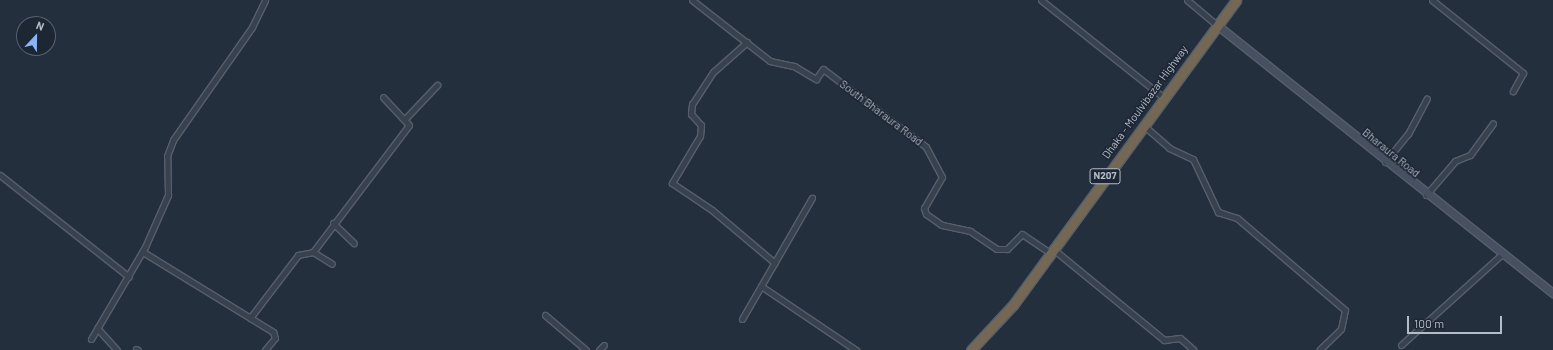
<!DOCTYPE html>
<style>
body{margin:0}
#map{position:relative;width:1553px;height:350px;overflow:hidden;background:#242f3e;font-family:Barlow,sans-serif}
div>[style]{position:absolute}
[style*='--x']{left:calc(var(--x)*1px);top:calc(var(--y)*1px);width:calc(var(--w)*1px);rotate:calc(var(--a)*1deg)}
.roads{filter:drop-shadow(1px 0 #565f6c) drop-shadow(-1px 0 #565f6c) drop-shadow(0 1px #565f6c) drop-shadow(0 -1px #565f6c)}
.street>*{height:5px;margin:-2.5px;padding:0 2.5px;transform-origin:2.5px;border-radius:2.5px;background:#38414e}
.secondary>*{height:7px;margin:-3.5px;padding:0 3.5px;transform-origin:3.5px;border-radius:3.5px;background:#465061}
.highway>*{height:9px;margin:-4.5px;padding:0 4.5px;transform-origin:4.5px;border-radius:4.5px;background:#746855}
span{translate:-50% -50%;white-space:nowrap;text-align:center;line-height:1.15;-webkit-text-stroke:3.5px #1d2633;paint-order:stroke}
.shield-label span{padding:1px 3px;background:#1d2633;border:1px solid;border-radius:3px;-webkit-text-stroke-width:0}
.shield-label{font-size:10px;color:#b4bcc9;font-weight:700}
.street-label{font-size:11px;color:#b4bcc9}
.north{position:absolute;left:16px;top:16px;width:40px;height:40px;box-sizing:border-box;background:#1d2633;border:1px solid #59626f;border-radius:50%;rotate:22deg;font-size:11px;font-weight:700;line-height:16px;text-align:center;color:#b4bcc9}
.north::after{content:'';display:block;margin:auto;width:14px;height:18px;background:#8ab4f8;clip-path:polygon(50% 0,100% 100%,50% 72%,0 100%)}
.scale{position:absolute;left:1407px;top:316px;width:95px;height:18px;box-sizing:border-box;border:2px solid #b4bcc9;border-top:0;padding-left:5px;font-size:12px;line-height:14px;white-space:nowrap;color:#b4bcc9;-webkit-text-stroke:3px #1d2633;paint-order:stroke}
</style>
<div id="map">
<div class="roads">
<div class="street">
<i style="--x:692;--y:0;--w:99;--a:38"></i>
<i style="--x:770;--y:61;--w:25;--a:12"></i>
<i style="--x:794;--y:66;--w:26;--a:31"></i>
<i style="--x:816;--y:79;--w:12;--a:-55"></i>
<i style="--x:823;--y:69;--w:129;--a:37.1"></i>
<i style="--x:926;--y:147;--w:34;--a:62"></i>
<i style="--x:942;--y:177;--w:36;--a:120"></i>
<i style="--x:924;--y:208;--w:6;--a:72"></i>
<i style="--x:926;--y:214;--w:19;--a:35"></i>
<i style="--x:942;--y:225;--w:29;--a:12"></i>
<i style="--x:970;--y:231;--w:32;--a:34"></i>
<i style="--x:997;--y:249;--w:10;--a:0"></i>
<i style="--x:1007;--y:249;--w:21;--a:-45"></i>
<i style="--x:1022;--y:234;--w:34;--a:34"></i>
<i style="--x:1041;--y:0;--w:156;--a:38.5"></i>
<i style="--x:1187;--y:0;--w:39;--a:40"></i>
<i style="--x:1432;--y:0;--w:117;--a:38.7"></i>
<i style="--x:1523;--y:73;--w:21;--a:119"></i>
<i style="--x:747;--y:42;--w:45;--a:138.6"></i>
<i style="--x:713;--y:72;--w:38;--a:123"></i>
<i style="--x:692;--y:104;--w:10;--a:96"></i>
<i style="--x:691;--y:114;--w:15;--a:48"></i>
<i style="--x:701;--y:125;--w:11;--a:95"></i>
<i style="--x:700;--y:136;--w:55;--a:120.8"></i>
<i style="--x:672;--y:183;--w:48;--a:34"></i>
<i style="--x:712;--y:210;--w:82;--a:40.1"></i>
<i style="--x:405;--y:119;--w:47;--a:-46.7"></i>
<i style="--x:1143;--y:125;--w:35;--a:41"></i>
<i style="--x:1169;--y:148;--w:26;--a:25"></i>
<i style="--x:1193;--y:159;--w:59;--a:64.7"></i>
<i style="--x:1218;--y:212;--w:20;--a:18"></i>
<i style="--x:1237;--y:218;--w:142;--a:40.4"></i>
<i style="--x:1345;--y:310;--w:19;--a:102"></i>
<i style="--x:1341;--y:329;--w:30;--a:136"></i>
<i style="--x:1385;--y:162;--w:36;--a:-51"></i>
<i style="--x:1408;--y:134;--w:40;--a:-62"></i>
<i style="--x:0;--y:175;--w:164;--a:38.3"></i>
<i style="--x:1426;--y:195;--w:45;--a:-49.5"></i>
<i style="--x:1455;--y:161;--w:16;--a:-22"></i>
<i style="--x:1470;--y:155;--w:39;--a:-54"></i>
<i style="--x:333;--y:223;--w:29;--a:44"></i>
<i style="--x:1053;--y:249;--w:144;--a:39.3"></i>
<i style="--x:1164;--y:340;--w:16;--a:-7"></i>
<i style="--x:1180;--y:338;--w:18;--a:41"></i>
<i style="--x:143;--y:252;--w:153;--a:31.6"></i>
<i style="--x:273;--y:332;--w:6;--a:72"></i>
<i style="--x:275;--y:338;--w:16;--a:130"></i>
<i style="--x:313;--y:252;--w:159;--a:-52.9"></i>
<i style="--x:409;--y:125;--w:38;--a:-133"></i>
<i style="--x:761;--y:286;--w:115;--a:34"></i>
<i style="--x:545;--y:315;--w:54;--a:40.5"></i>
<i style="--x:250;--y:318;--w:79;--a:-52.7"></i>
<i style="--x:298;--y:255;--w:15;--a:-11"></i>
<i style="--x:313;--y:252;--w:22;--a:32"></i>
<i style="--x:742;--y:319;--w:140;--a:-60"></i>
<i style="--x:97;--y:328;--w:30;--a:48"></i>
<i style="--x:91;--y:339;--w:107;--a:-59.6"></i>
<i style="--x:145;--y:247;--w:57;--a:-66.1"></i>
<i style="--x:168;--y:195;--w:39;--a:-91"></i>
<i style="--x:167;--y:156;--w:17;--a:-69"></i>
<i style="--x:173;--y:140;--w:138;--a:-55"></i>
<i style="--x:252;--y:27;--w:30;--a:-64"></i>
<i style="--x:1401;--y:345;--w:136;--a:-42"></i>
<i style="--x:136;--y:349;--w:2;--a:27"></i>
<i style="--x:599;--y:350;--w:7;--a:-45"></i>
</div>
<div class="secondary">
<i style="--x:1217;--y:25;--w:430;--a:38.6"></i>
</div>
<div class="highway">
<i style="--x:971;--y:350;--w:62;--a:-47"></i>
<i style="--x:1013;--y:305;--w:378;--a:-53.8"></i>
</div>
</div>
<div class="shield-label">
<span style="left:1105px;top:176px">N207</span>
</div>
<div class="street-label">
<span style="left:1145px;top:102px;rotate:-54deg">Dhaka - Moulvibazar Highway</span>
<span style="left:881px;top:113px;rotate:37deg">South Bharaura Road</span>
<span style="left:1391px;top:153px;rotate:39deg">Bharaura Road</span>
</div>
<div class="north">N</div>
<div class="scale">100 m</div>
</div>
